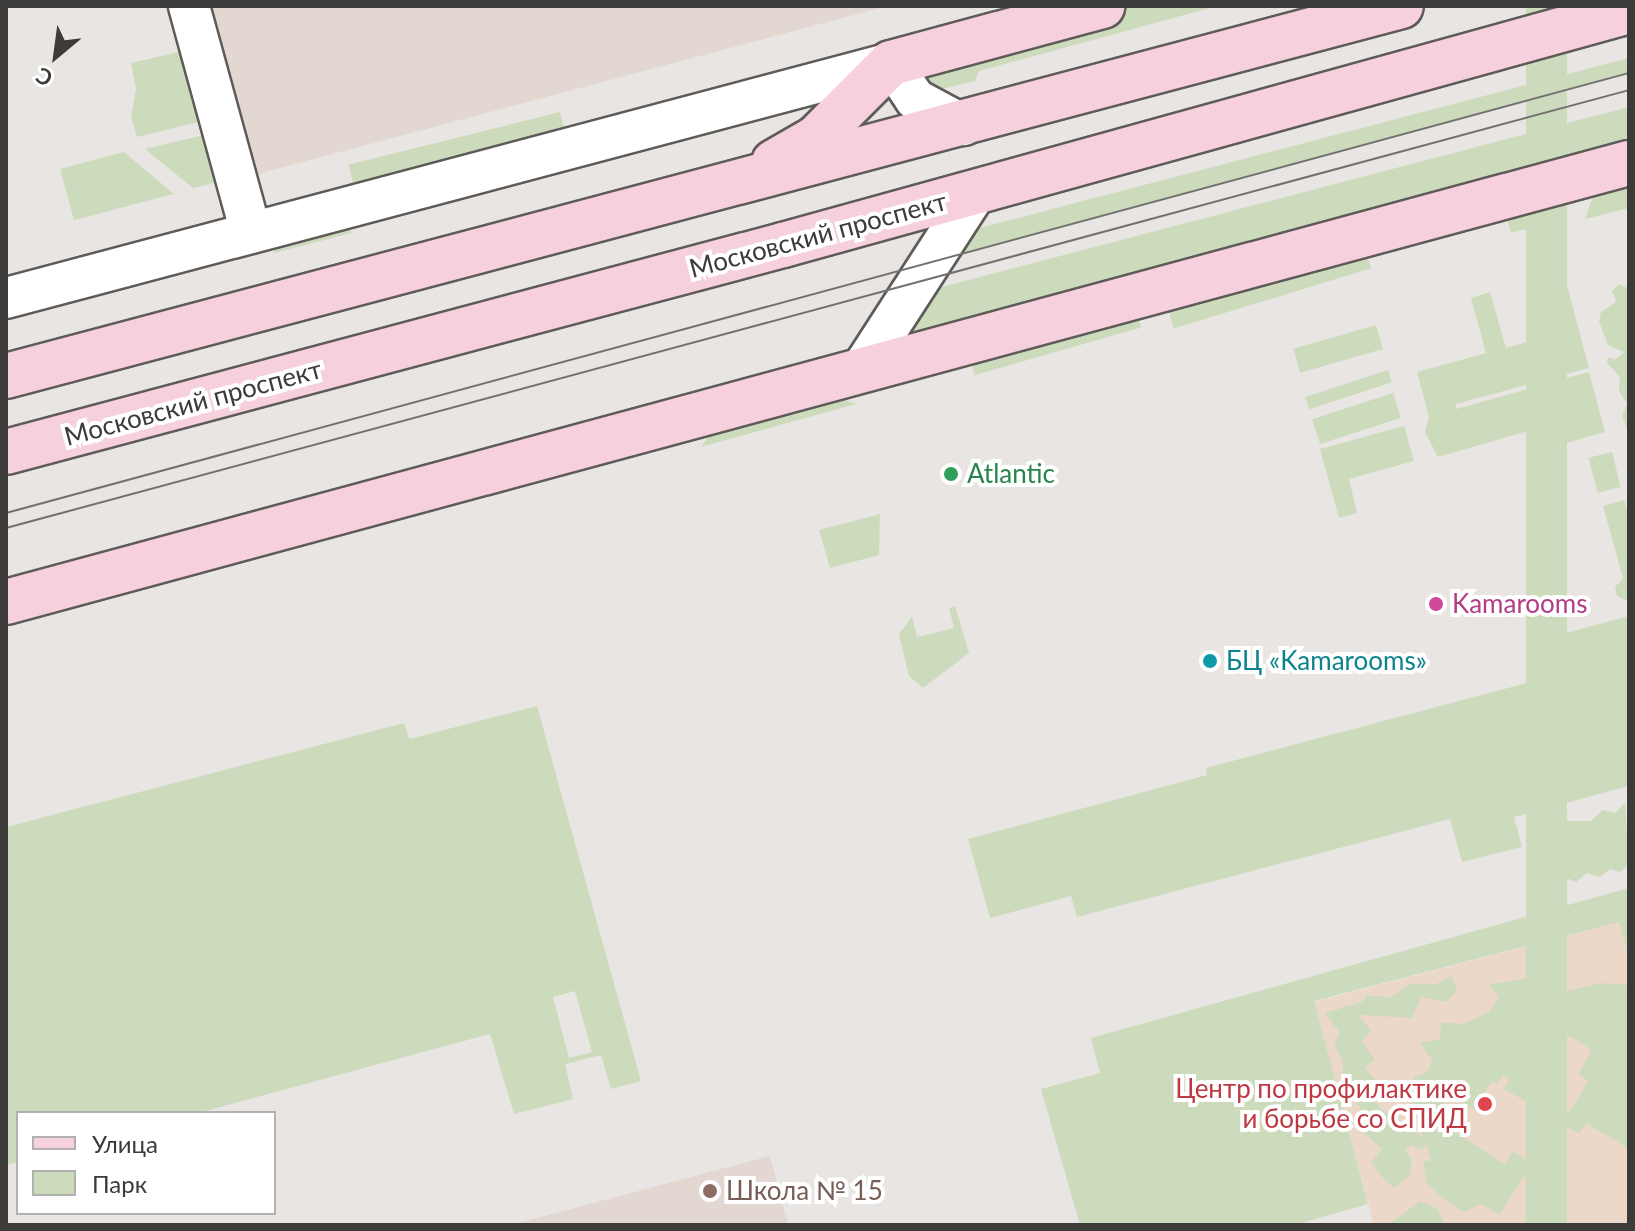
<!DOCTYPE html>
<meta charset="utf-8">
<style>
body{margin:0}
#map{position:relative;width:1635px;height:1231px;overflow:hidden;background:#e8e5e2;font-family:Lato,sans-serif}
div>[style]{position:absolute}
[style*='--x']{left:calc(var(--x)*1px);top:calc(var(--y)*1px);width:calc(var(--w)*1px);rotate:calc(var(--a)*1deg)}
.built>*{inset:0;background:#e2d8d1}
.medical>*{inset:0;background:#ebd8c8}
.green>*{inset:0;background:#cddbbd;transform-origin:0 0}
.roads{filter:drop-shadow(2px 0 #5e5b59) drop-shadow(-2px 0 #5e5b59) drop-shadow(0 2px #5e5b59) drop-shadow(0 -2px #5e5b59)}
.minor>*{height:40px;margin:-20px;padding:0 20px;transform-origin:20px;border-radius:20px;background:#fff}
.major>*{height:44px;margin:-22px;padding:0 22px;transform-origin:22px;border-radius:22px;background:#f7d0de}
.tram>*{height:2px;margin:-1px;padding:0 1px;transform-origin:1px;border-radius:1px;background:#73716f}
.dots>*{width:22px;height:22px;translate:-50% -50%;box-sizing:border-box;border:4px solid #fff;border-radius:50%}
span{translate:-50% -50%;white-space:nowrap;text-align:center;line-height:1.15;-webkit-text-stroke:8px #fff;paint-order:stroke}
.street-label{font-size:26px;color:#3c3b3a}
.leisure-label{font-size:26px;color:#27864d}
.left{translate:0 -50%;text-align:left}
.hotel-label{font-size:26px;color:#b23c85}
.culture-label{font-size:26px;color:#0d838f}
.health-label{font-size:26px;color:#be3a42}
.right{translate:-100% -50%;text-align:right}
.education-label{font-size:26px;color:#785e54}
.frame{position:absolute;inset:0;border:8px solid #3c3b3a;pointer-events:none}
.legend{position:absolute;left:16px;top:1111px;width:260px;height:104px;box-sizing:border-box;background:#fff;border:2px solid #b1b1b0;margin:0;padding:10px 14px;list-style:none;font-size:24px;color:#3c3b3a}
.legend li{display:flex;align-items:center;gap:16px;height:40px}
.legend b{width:40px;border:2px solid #b1b1b0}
.north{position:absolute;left:16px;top:16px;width:80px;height:80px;-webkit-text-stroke:6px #fff;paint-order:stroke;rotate:209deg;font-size:22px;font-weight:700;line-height:32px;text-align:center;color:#3c3b3a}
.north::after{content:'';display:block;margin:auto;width:28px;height:36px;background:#3c3b3a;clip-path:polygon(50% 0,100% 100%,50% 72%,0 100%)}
</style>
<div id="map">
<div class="built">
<i style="clip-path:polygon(206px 6px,888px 6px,250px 176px)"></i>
<i style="clip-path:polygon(770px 1156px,788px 1225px,511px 1225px)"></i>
</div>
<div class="medical">
<i style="clip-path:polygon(1619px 922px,1629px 960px,1629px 1225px,1374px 1225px,1314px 1002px)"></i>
</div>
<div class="green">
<i style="clip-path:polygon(1130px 6px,1217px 6px,979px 71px,975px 81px,928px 92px,920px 69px,929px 61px)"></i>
<i style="left:1526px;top:6px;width:41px;height:1573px"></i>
<i style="clip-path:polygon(179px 52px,198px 122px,137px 137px,131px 118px,136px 89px,131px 63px)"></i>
<i style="clip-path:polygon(1629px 58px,1629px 73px,931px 263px,949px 236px)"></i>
<i style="clip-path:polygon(1629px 107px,1629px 154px,888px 355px,934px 289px)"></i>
<i style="left:560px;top:112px;width:25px;height:218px;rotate:76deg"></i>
<i style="clip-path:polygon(213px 133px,226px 180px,193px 188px,145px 149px)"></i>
<i style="clip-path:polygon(124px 152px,174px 194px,74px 220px,60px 169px)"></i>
<i style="clip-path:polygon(1629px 185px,1629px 208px,1585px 219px,1593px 196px)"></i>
<i style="clip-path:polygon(1541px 209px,1559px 221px,1511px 233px,1506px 215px)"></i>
<i style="clip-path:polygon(346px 216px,351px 233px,275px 253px,274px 247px)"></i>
<i style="left:1366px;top:252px;width:17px;height:206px;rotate:73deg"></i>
<i style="clip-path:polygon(1564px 274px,1589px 368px,1456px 404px,1456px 409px,1589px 372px,1605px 432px,1545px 449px,1538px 428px,1438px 457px,1425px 432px,1429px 417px,1417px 372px,1486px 353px,1471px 298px,1490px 292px,1506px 348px,1563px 332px,1548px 278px)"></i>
<i style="clip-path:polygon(1619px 284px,1629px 289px,1629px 433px,1622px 416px,1627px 404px,1619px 391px,1620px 377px,1607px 363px,1608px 357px,1615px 360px,1624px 352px,1608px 345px,1599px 321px,1601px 312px,1616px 302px,1612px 291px)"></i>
<i style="left:1137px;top:313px;width:15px;height:173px;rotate:74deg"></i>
<i style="left:1376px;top:325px;width:25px;height:86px;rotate:74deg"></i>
<i style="left:1388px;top:370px;width:13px;height:87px;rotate:72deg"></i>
<i style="left:1393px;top:393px;width:26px;height:85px;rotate:72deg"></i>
<i style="clip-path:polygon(835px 396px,856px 404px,701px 447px,713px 430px)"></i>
<i style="clip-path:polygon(1404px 426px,1414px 461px,1349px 479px,1357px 513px,1339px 518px,1320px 449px)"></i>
<i style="left:1612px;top:452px;width:36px;height:24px;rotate:76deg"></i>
<i style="clip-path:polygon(1624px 500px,1629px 517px,1628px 601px,1617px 596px,1615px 587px,1623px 578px,1603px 506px)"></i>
<i style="clip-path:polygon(880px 514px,879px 555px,830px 568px,819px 530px)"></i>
<i style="clip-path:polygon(955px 606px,969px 653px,923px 688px,909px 676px,899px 634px,912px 617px,917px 637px,954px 628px,949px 608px)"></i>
<i style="clip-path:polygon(1629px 616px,1629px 786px,1514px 817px,1522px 847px,1462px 862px,1450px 819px,1077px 917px,1071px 896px,990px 918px,968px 839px,1207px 775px,1206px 768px,1561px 674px,1551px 637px)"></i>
<i style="clip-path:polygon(evenodd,537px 706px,641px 1081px,611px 1089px,601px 1055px,565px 1064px,573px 1099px,514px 1114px,490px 1034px,198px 1113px,18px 1113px,18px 1162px,6px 1165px,6px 827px,404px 723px,409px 739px,537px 706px,575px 991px,592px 1052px,569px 1058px,553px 997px,575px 991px)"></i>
<i style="clip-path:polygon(1625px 802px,1629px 864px,1620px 872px,1610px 869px,1600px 877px,1587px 873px,1576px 882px,1569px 879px,1553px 885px,1541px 870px,1538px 852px,1563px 834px,1564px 821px,1591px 821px,1603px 810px,1616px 813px)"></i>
<i style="clip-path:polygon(1629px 888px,1629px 958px,1619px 922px,1314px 1001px,1368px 1204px,1294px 1225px,1080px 1225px,1041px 1089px,1100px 1073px,1091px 1038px)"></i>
<i style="clip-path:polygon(1452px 976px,1457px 991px,1446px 1002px,1421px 997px,1412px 1018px,1359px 1015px,1371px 1031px,1361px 1041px,1375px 1059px,1365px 1069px,1382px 1086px,1373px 1100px,1385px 1112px,1424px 1138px,1408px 1109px,1416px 1093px,1414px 1077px,1427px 1072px,1432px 1060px,1420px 1043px,1440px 1039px,1441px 1022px,1463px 1024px,1489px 1012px,1499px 997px,1489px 985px,1528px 978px,1526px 993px,1532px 1000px,1548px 996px,1545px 1010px,1551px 1012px,1555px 995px,1598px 983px,1629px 985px,1629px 1149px,1586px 1123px,1579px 1134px,1562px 1124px,1588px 1081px,1578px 1074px,1592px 1050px,1566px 1034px,1525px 1101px,1504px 1089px,1509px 1080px,1503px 1075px,1497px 1084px,1492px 1081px,1475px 1110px,1449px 1095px,1434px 1119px,1505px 1164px,1513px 1151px,1532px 1163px,1499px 1215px,1482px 1204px,1463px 1212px,1441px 1197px,1427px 1183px,1423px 1162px,1431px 1160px,1426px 1144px,1422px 1150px,1412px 1145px,1405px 1150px,1412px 1160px,1409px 1176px,1394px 1188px,1383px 1178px,1371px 1162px,1382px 1149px,1365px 1134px,1364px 1114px,1343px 1081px,1343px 1060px,1334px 1045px,1340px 1033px,1325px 1013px,1362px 1002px,1367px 995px,1391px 997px,1411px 984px,1436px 984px)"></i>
<i style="clip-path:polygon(1420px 1201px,1438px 1209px,1445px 1225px,1388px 1225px)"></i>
</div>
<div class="roads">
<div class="minor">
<i style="--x:189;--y:6;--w:235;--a:74.7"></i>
<i style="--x:6;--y:298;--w:916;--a:-14.87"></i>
<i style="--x:891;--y:63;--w:43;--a:56.3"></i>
<i style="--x:915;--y:99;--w:55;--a:28.4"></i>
<i style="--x:861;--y:370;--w:212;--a:-57.1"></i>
</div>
<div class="major">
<i style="--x:774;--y:162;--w:48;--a:-29.7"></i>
<i style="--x:816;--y:138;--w:106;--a:-45"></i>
<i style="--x:891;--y:63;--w:219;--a:-15.1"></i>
<i style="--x:6;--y:376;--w:1443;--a:-14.85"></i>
<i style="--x:6;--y:452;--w:804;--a:-14.92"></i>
<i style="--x:783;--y:245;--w:878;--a:-15.46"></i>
<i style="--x:6;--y:602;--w:1681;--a:-15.14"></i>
</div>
</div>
<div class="tram">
<i style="--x:6;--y:513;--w:1682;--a:-15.17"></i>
<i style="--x:6;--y:528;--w:1681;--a:-15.1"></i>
</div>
<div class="dots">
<i style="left:951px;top:474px;background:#2e9e5b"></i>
<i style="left:1436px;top:604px;background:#d1479c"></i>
<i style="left:1210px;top:661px;background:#0f9aa8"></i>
<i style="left:1485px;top:1104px;background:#e0444e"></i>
<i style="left:710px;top:1191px;background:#8d6e63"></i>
</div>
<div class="street-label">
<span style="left:818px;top:235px;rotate:-15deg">Московский проспект</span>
<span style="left:193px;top:403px;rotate:-15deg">Московский проспект</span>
</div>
<div class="leisure-label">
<span class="left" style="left:967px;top:474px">Atlantic</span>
</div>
<div class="hotel-label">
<span class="left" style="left:1452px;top:604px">Kamarooms</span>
</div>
<div class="culture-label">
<span class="left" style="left:1226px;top:661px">БЦ «Kamarooms»</span>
</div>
<div class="health-label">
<span class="right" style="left:1467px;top:1104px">Центр по профилактике<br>и борьбе со СПИД</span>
</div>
<div class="education-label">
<span class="left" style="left:726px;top:1191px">Школа № 15</span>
</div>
<div class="frame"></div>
<ul class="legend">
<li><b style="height:10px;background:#f7d0de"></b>Улица</li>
<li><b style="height:22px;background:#cddbbd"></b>Парк</li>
</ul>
<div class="north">С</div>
</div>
